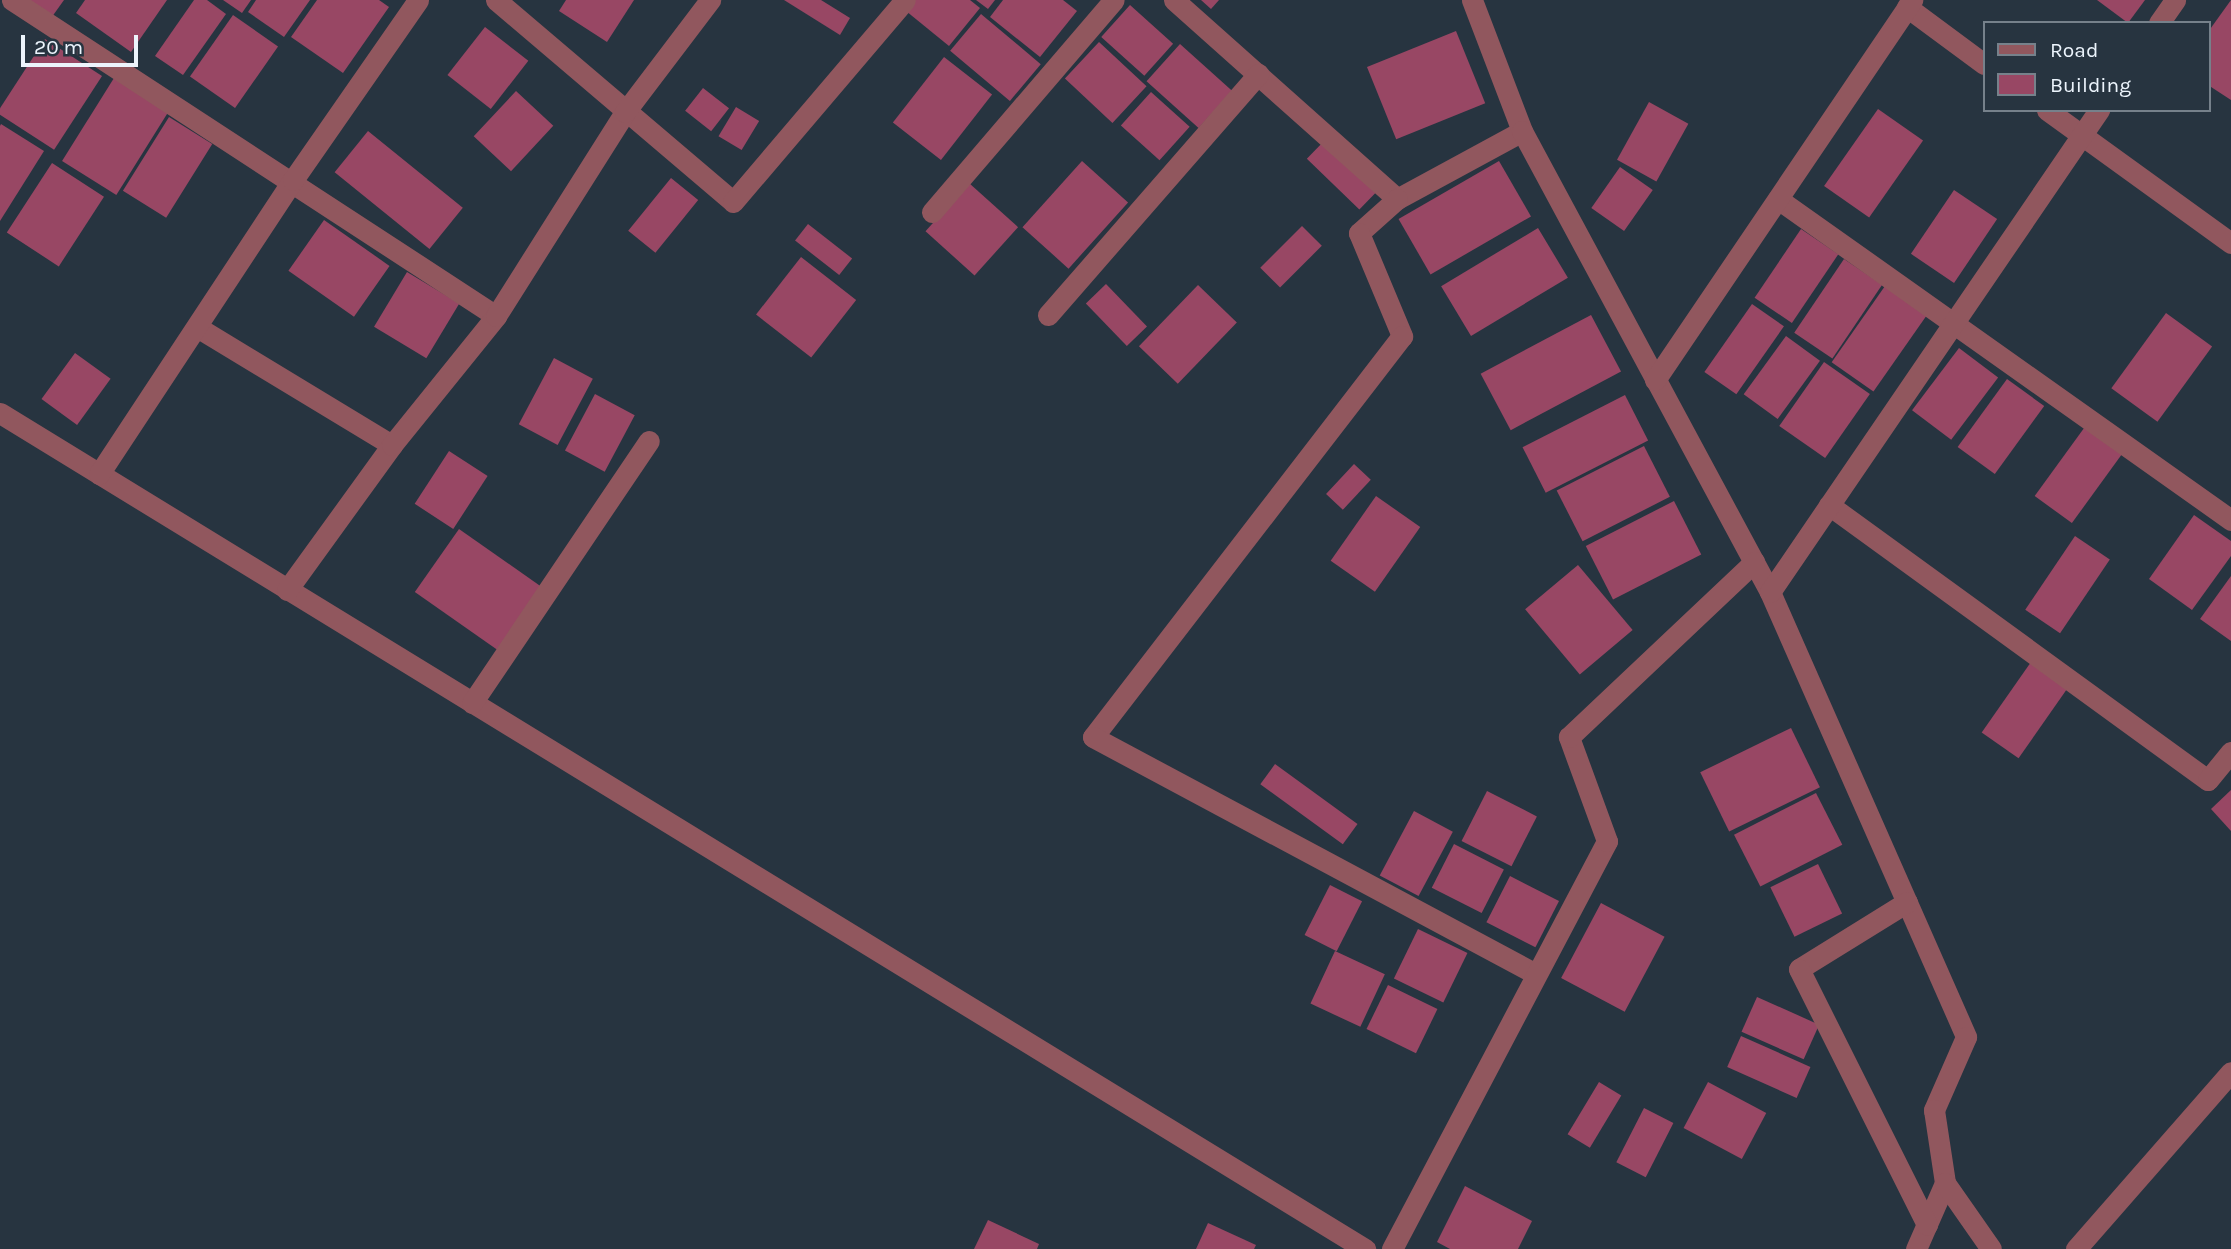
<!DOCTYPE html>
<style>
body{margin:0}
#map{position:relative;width:2231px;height:1249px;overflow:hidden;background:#273440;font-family:Karla,sans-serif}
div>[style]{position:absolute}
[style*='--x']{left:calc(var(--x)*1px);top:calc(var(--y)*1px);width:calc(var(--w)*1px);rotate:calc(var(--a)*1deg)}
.building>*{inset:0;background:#984764;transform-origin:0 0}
.street>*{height:21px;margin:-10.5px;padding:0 10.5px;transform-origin:10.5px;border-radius:10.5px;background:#91575e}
span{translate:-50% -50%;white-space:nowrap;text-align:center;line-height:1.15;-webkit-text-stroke:5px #273440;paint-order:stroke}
.legend{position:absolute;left:1983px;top:21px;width:228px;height:91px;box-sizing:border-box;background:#273440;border:2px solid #76818b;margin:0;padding:9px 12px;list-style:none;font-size:21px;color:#ecf4fc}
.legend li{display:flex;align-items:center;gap:14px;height:35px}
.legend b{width:35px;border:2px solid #76818b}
.scale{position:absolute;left:21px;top:35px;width:117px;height:32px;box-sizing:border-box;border:4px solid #ecf4fc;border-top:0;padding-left:9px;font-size:21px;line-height:24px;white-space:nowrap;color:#ecf4fc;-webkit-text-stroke:5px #273440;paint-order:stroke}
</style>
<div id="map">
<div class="building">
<i style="clip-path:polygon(20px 0,64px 0,49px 21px)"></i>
<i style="clip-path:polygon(85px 0,167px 0,131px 52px,76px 13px)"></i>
<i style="clip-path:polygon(194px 0,207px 0,226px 14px,183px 75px,155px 56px)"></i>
<i style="clip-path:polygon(223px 0,251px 0,242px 13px)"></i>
<i style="clip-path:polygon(256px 0,310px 0,284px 37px,248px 12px)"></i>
<i style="clip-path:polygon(317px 0,379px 0,389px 7px,343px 73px,291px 37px)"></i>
<i style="clip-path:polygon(566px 0,634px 0,607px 42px,559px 11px)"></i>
<i style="clip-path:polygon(784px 0,821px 0,850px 18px,840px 35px)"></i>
<i style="clip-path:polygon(914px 0,970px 0,980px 8px,949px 46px,906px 11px)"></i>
<i style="clip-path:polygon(976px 0,995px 0,988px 9px)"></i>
<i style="clip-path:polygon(1003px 0,1063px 0,1077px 11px,1040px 57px,990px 17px)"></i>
<i style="clip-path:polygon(1201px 0,1219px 0,1211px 9px)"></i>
<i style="clip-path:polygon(2097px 0,2145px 0,2128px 23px)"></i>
<i style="clip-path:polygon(2231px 0,2231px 100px,2208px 85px,2208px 32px)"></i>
<i style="left:1130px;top:5px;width:58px;height:43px;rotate:42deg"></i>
<i style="left:981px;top:14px;width:78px;height:48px;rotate:40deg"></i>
<i style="left:233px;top:15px;width:55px;height:75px;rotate:35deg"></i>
<i style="left:485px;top:27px;width:55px;height:61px;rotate:38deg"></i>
<i style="left:1456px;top:31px;width:78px;height:96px;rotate:68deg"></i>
<i style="left:45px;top:39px;width:68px;height:88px;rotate:33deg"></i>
<i style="left:1099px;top:42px;width:65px;height:50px;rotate:43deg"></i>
<i style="left:1180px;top:44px;width:70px;height:50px;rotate:42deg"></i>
<i style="left:944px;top:57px;width:61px;height:83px;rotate:38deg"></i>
<i style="left:114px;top:78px;width:64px;height:98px;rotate:32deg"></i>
<i style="left:703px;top:88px;width:33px;height:29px;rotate:38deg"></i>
<i style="left:516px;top:91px;width:51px;height:62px;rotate:43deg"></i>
<i style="left:1151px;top:92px;width:52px;height:45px;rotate:42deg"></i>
<i style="left:1649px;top:102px;width:45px;height:66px;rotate:29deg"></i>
<i style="left:736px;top:107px;width:27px;height:34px;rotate:31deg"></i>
<i style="left:1878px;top:109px;width:55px;height:94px;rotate:35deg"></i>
<i style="left:169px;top:117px;width:51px;height:87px;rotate:32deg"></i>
<i style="clip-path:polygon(1px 124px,44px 151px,0 221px,0 126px)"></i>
<i style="left:368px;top:131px;width:122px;height:53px;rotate:39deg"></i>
<i style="left:1327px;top:138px;width:73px;height:29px;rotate:44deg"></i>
<i style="left:1082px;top:161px;width:62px;height:89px;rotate:42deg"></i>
<i style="left:1499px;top:161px;width:64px;height:116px;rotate:60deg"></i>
<i style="left:52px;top:163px;width:62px;height:83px;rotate:33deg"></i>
<i style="left:1620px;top:167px;width:40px;height:50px;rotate:35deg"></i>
<i style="left:671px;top:178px;width:35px;height:68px;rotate:39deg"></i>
<i style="left:969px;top:183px;width:66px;height:65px;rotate:42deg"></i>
<i style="left:1954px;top:190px;width:52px;height:77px;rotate:34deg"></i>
<i style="left:324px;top:220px;width:80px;height:62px;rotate:35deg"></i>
<i style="left:808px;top:224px;width:56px;height:21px;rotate:38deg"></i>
<i style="left:1302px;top:226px;width:28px;height:59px;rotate:45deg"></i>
<i style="left:1538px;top:228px;width:58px;height:113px;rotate:59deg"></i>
<i style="left:1801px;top:229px;width:45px;height:83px;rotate:34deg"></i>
<i style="left:801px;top:257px;width:70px;height:73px;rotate:38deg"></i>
<i style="left:1844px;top:259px;width:46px;height:89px;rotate:34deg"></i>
<i style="left:407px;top:272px;width:61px;height:64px;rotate:31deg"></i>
<i style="left:1106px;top:284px;width:59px;height:28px;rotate:46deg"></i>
<i style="left:1198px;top:285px;width:54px;height:85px;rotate:44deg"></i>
<i style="left:1885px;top:286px;width:51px;height:93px;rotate:35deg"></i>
<i style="left:1752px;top:304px;width:39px;height:83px;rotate:35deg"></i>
<i style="left:2166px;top:313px;width:57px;height:93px;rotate:36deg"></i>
<i style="left:1591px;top:315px;width:64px;height:125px;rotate:62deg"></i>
<i style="left:1786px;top:336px;width:42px;height:72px;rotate:36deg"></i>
<i style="left:1959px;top:348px;width:49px;height:78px;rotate:37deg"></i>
<i style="left:75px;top:353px;width:44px;height:57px;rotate:36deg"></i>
<i style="left:554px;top:358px;width:44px;height:75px;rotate:28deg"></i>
<i style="left:1824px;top:362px;width:56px;height:78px;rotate:35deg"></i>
<i style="left:2007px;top:379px;width:46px;height:84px;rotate:36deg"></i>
<i style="left:595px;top:394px;width:45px;height:64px;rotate:28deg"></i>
<i style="left:1625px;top:395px;width:51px;height:115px;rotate:63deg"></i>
<i style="left:2087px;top:424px;width:46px;height:89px;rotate:36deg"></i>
<i style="left:1644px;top:446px;width:57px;height:98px;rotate:63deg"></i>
<i style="left:449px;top:451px;width:46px;height:63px;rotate:33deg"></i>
<i style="left:1354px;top:464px;width:23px;height:41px;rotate:43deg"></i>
<i style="left:1376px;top:496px;width:54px;height:79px;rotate:35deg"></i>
<i style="left:1674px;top:501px;width:60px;height:99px;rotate:63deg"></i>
<i style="clip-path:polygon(2194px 515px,2231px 541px,2231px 556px,2192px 610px,2149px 579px)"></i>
<i style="left:459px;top:529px;width:101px;height:77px;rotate:35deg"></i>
<i style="left:2075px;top:536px;width:42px;height:89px;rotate:34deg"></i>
<i style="left:1578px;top:565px;width:85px;height:69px;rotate:50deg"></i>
<i style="clip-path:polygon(2231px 576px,2231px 641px,2200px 619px)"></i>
<i style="left:2031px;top:662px;width:45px;height:86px;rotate:35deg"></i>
<i style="left:1791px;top:728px;width:66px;height:101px;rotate:64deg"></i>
<i style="left:1275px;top:764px;width:102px;height:25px;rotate:36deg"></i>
<i style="clip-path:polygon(2231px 790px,2231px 831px,2211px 809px)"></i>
<i style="left:1487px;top:791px;width:56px;height:56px;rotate:27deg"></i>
<i style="left:1816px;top:793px;width:58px;height:92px;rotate:63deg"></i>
<i style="left:1414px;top:811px;width:44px;height:73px;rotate:28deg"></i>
<i style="left:1454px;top:844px;width:56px;height:49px;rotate:27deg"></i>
<i style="left:1818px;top:864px;width:55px;height:53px;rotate:64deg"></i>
<i style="left:1510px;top:876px;width:55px;height:52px;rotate:27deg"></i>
<i style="left:1330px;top:885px;width:36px;height:56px;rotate:27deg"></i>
<i style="left:1601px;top:903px;width:72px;height:85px;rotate:28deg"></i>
<i style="left:1418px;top:929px;width:55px;height:55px;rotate:26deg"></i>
<i style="left:1335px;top:951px;width:55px;height:58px;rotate:25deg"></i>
<i style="left:1388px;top:985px;width:55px;height:49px;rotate:26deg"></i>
<i style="left:1757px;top:997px;width:68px;height:38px;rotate:24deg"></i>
<i style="left:1741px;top:1036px;width:76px;height:34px;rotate:24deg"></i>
<i style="left:1599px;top:1082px;width:26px;height:61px;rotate:31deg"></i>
<i style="left:1708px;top:1082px;width:66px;height:52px;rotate:28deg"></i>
<i style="left:1644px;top:1108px;width:33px;height:61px;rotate:27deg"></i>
<i style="clip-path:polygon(1465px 1186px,1532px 1221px,1518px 1249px,1450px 1249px,1437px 1242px)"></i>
<i style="clip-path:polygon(988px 1220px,1039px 1244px,1037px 1249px,974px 1249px)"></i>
<i style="clip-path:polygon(1208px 1223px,1256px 1245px,1254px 1249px,1196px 1249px)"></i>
</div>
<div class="street">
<i style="--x:12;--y:0;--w:578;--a:33.14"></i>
<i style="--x:496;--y:0;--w:311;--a:40.4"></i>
<i style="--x:733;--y:202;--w:265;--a:-49.6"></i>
<i style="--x:1174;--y:0;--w:299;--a:41.7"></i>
<i style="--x:1397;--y:199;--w:142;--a:-28.5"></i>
<i style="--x:1472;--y:0;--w:140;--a:69.1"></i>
<i style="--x:1522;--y:131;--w:523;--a:61.72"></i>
<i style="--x:1770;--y:592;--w:486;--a:66.2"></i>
<i style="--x:1966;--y:1037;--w:80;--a:113.7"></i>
<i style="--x:1934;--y:1110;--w:74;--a:81.4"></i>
<i style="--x:1945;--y:1183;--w:72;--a:113.7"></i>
<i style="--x:1907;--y:7;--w:96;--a:36.5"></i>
<i style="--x:2159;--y:23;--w:28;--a:-55"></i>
<i style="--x:2047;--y:110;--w:227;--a:35.9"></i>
<i style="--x:1397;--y:199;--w:51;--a:138.2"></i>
<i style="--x:1359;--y:233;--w:112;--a:67.3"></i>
<i style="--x:1402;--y:336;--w:506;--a:127.62"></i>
<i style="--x:1093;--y:737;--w:500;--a:28.15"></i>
<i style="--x:1778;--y:199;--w:555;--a:35.32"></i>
<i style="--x:932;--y:212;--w:279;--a:-49.4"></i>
<i style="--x:1048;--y:315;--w:320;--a:-48.9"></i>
<i style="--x:197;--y:327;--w:228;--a:31.2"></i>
<i style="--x:1655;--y:380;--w:459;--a:-55.9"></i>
<i style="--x:0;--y:413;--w:1601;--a:31.49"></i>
<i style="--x:99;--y:474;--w:352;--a:-56.6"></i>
<i style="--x:293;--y:180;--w:219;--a:-55.2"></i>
<i style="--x:1829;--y:505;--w:468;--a:36"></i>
<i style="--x:2208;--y:780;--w:36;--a:-51"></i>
<i style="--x:287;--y:590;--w:179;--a:-54.1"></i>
<i style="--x:392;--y:445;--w:166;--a:-51.1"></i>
<i style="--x:496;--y:316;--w:241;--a:-57.7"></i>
<i style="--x:625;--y:112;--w:141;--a:-52.8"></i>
<i style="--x:1770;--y:592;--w:584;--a:-55.68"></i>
<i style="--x:472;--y:703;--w:316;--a:-56"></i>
<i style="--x:1907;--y:902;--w:127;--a:148.2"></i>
<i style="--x:1799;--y:969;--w:286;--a:63.4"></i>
<i style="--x:1945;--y:1183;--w:80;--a:55.1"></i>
<i style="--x:1392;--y:1249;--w:461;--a:-62.2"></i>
<i style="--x:1607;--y:841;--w:111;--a:-110.1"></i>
<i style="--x:1569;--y:737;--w:255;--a:-43.4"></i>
<i style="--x:2076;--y:1249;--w:235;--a:-48.8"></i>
</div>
<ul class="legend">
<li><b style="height:9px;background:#91575e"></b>Road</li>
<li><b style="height:19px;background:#984764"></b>Building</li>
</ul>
<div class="scale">20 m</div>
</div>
